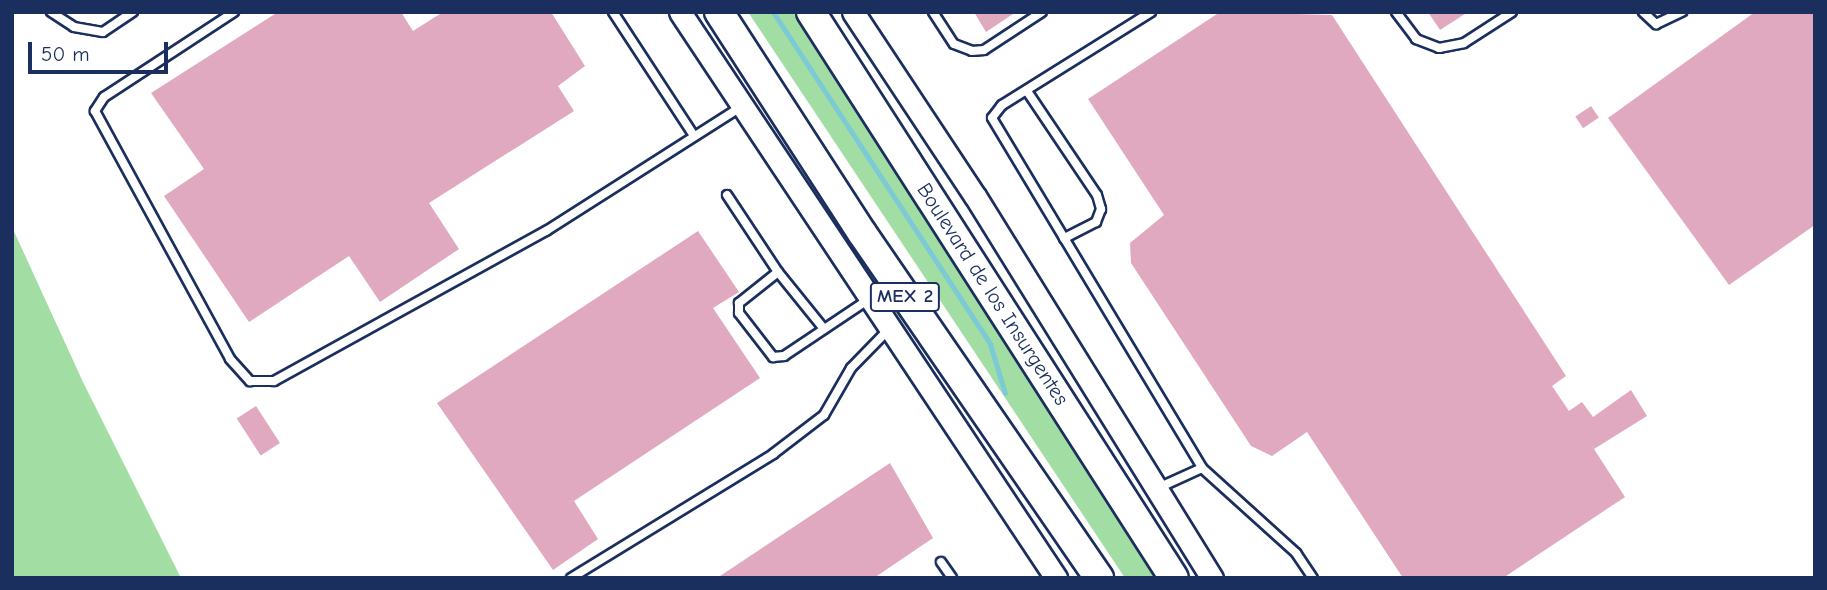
<!DOCTYPE html>
<style>
body{margin:0}
#map{position:relative;width:1827px;height:590px;overflow:hidden;background:#fff;font-family:"Comic Neue",sans-serif}
div>[style]{position:absolute}
[style*='--x']{left:calc(var(--x)*1px);top:calc(var(--y)*1px);width:calc(var(--w)*1px);rotate:calc(var(--a)*1deg)}
.green>*{inset:0;background:#a2dda3}
.stream>*{height:5px;margin:-2.5px;padding:0 2.5px;transform-origin:2.5px;border-radius:2.5px;background:#7bcad6}
.building>*{inset:0;background:#e0a9c0;transform-origin:0 0}
.roads{filter:drop-shadow(2px 0 #1b2f5e) drop-shadow(-2px 0 #1b2f5e) drop-shadow(0 2px #1b2f5e) drop-shadow(0 -2px #1b2f5e)}
.lane>*{height:8px;margin:-4px;padding:0 4px;transform-origin:4px;border-radius:4px;background:#fff}
.secondary>*{height:21px;margin:-10.5px;padding:0 10.5px;transform-origin:10.5px;border-radius:10.5px;background:#fff}
.highway>*{height:28px;margin:-14px;padding:0 14px;transform-origin:14px;border-radius:14px;background:#fff}
span{translate:-50% -50%;white-space:nowrap;text-align:center;line-height:1.15;-webkit-text-stroke:7px #fff;paint-order:stroke}
.shield-label span{padding:2px 5px;background:#fff;border:2px solid;border-radius:5px;-webkit-text-stroke-width:0}
.shield-label{font-size:19px;color:#1b2f5e;font-weight:700}
.street-label{font-size:21px;color:#1b2f5e}
.frame{position:absolute;inset:0;border:14px solid #1b2f5e;pointer-events:none}
.scale{position:absolute;left:28px;top:42px;width:140px;height:32px;box-sizing:border-box;border:4px solid #1b2f5e;border-top:0;padding-left:9px;font-size:21px;line-height:24px;white-space:nowrap;color:#1b2f5e;-webkit-text-stroke:5px #fff;paint-order:stroke}
</style>
<div id="map">
<div class="green">
<i style="clip-path:polygon(748px 12px,800px 12px,1158px 578px,1125px 578px)"></i>
<i style="clip-path:polygon(12px 227px,83px 382px,181px 578px,12px 578px)"></i>
</div>
<div class="stream">
<i style="--x:773;--y:12;--w:397;--a:56.8"></i>
<i style="--x:990;--y:344;--w:51;--a:73"></i>
</div>
<div class="building">
<i style="clip-path:polygon(278px 12px,401px 12px,413px 31px,443px 12px,551px 12px,585px 66px,558px 86px,574px 111px,429px 203px,459px 249px,380px 302px,349px 256px,249px 322px,164px 196px,204px 169px,151px 93px)"></i>
<i style="clip-path:polygon(974px 12px,1016px 12px,986px 32px)"></i>
<i style="clip-path:polygon(1220px 12px,1332px 15px,1566px 376px,1552px 386px,1569px 411px,1582px 402px,1593px 417px,1631px 390px,1647px 416px,1594px 449px,1625px 497px,1503px 578px,1403px 578px,1307px 432px,1272px 456px,1251px 446px,1131px 263px,1130px 243px,1164px 215px,1088px 99px)"></i>
<i style="clip-path:polygon(1428px 12px,1468px 12px,1440px 30px)"></i>
<i style="clip-path:polygon(1755px 12px,1815px 12px,1815px 225px,1729px 285px,1608px 118px)"></i>
<i style="left:1591px;top:106px;width:14px;height:19px;rotate:56deg"></i>
<i style="clip-path:polygon(698px 231px,739px 292px,713px 308px,760px 378px,574px 501px,598px 539px,553px 570px,437px 403px)"></i>
<i style="left:256px;top:406px;width:44px;height:23px;rotate:57deg"></i>
<i style="clip-path:polygon(890px 463px,933px 538px,874px 578px,717px 578px)"></i>
</div>
<div class="roads">
<div class="lane">
<i style="--x:51;--y:12;--w:27;--a:33"></i>
<i style="--x:74;--y:27;--w:29;--a:10"></i>
<i style="--x:103;--y:32;--w:36;--a:-34"></i>
<i style="--x:234;--y:12;--w:155;--a:146.8"></i>
<i style="--x:104;--y:97;--w:17;--a:123"></i>
<i style="--x:95;--y:111;--w:282;--a:61.4"></i>
<i style="--x:230;--y:359;--w:30;--a:48"></i>
<i style="--x:250;--y:381;--w:24;--a:0"></i>
<i style="--x:274;--y:381;--w:311;--a:-28.9"></i>
<i style="--x:546;--y:231;--w:232;--a:-32.5"></i>
<i style="--x:613;--y:12;--w:148;--a:56.8"></i>
<i style="--x:933;--y:12;--w:38;--a:57"></i>
<i style="--x:954;--y:44;--w:19;--a:21"></i>
<i style="--x:972;--y:51;--w:12;--a:-5"></i>
<i style="--x:984;--y:50;--w:69;--a:-33.2"></i>
<i style="--x:1151;--y:12;--w:176;--a:148"></i>
<i style="--x:1002;--y:105;--w:16;--a:128"></i>
<i style="--x:992;--y:118;--w:408;--a:59"></i>
<i style="--x:1396;--y:12;--w:34;--a:53"></i>
<i style="--x:1416;--y:39;--w:25;--a:21"></i>
<i style="--x:1439;--y:48;--w:25;--a:-11"></i>
<i style="--x:1464;--y:43;--w:57;--a:-32.9"></i>
<i style="--x:1643;--y:12;--w:18;--a:43"></i>
<i style="--x:1656;--y:24;--w:29;--a:-25"></i>
<i style="--x:1027;--y:91;--w:125;--a:56.1"></i>
<i style="--x:1097;--y:195;--w:15;--a:74"></i>
<i style="--x:1101;--y:209;--w:14;--a:111"></i>
<i style="--x:1096;--y:222;--w:36;--a:153"></i>
<i style="--x:727;--y:195;--w:92;--a:56.5"></i>
<i style="--x:778;--y:272;--w:50;--a:141.5"></i>
<i style="--x:739;--y:303;--w:10;--a:90"></i>
<i style="--x:739;--y:313;--w:56;--a:52.3"></i>
<i style="--x:773;--y:357;--w:11;--a:-5"></i>
<i style="--x:784;--y:356;--w:102;--a:-33.8"></i>
<i style="--x:778;--y:272;--w:73;--a:51.1"></i>
<i style="--x:1158;--y:488;--w:48;--a:-24.4"></i>
<i style="--x:1202;--y:468;--w:127;--a:42.1"></i>
<i style="--x:1296;--y:553;--w:30;--a:56"></i>
<i style="--x:941;--y:562;--w:19;--a:55"></i>
<i style="--x:571;--y:578;--w:237;--a:-31.5"></i>
<i style="--x:773;--y:454;--w:64;--a:-37.4"></i>
<i style="--x:824;--y:415;--w:54;--a:-60.1"></i>
<i style="--x:851;--y:368;--w:54;--a:-45.7"></i>
</div>
<div class="secondary">
<i style="--x:680;--y:12;--w:680;--a:56.4"></i>
<i style="--x:853;--y:12;--w:221;--a:56.5"></i>
<i style="--x:975;--y:196;--w:450;--a:58.2"></i>
</div>
<div class="highway">
<i style="--x:719;--y:12;--w:263;--a:57.1"></i>
<i style="--x:862;--y:233;--w:419;--a:55.5"></i>
<i style="--x:811;--y:12;--w:672;--a:57.33"></i>
</div>
</div>
<div class="shield-label">
<span style="left:905px;top:297px">MEX 2</span>
</div>
<div class="street-label">
<span style="left:993px;top:294px;rotate:57deg">Boulevard de los Insurgentes</span>
</div>
<div class="frame"></div>
<div class="scale">50 m</div>
</div>
